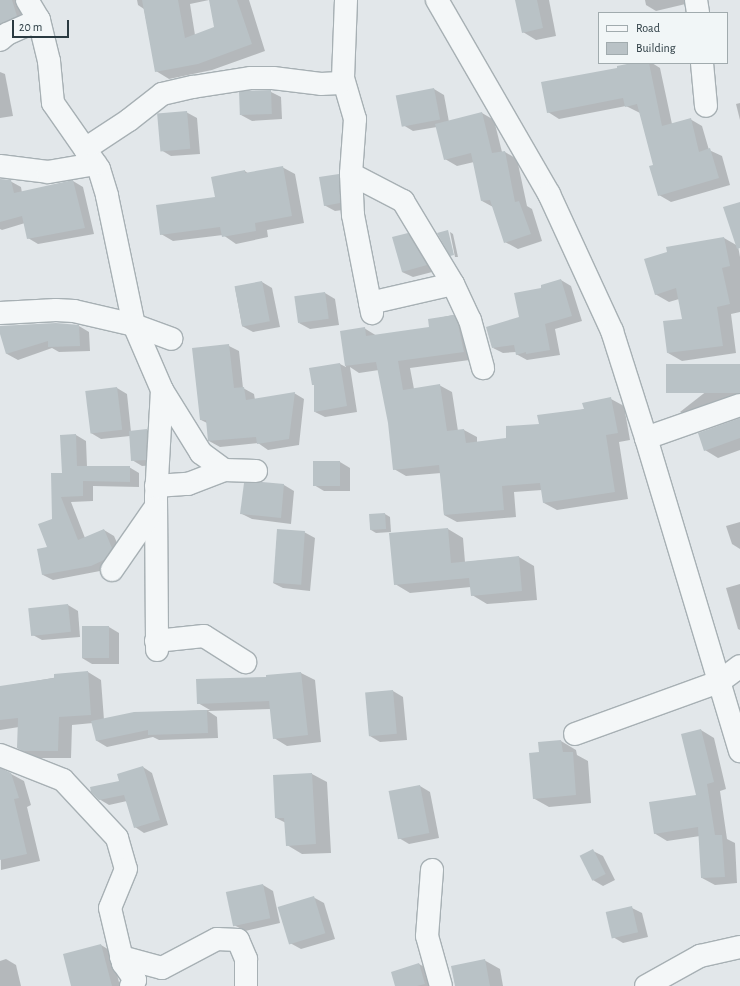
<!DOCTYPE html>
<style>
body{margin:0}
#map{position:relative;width:740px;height:986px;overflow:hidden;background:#e2e7ea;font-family:"Alegreya Sans",sans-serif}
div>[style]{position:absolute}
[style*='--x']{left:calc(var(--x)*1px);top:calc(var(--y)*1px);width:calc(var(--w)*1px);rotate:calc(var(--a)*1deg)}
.shadow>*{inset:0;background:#0003}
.building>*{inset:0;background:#b9c2c6;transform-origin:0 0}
.roads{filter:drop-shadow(1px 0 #a7b0b4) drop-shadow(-1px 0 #a7b0b4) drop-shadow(0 1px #a7b0b4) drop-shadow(0 -1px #a7b0b4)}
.minor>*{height:22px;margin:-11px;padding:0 11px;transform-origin:11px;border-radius:11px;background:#f4f7f8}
span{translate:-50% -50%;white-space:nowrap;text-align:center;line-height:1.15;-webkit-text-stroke:3.5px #f1f6f7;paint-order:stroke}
.legend{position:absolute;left:598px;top:12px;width:130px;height:52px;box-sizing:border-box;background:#f1f6f7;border:1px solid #a1abae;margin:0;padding:5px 7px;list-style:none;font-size:12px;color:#2a3a41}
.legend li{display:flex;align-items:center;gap:8px;height:20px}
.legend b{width:20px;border:1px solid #a1abae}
.scale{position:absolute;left:12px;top:20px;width:57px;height:18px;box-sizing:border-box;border:2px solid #2a3a41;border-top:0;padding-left:5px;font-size:12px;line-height:14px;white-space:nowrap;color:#2a3a41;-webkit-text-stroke:3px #f1f6f7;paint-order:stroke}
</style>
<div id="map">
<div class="shadow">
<i style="clip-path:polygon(0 0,20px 0,26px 22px,0 28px)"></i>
<i style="clip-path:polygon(137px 0,209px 0,190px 4px,195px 35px,215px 28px,210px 0,249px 0,265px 51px,212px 70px,169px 79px,156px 71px,144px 9px,138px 5px)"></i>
<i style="clip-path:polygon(516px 0,549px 0,556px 36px,536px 40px,523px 32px)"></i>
<i style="clip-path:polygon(645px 0,695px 0,694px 2px,656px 11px,646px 5px)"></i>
<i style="clip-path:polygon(637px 63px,652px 63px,660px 68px,672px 124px,690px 119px,702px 126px,709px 150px,722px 156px,730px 185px,671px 202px,659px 195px,654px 166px,640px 113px,626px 106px,559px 119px,548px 112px,618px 69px)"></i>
<i style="clip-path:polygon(0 72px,5px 74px,13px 116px,0 118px)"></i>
<i style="clip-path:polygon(434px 89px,444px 95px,449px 122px,482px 113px,494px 120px,502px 152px,505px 152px,517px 159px,527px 206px,532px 209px,542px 241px,518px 249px,505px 242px,493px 207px,482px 201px,474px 162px,457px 166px,445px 159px,437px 127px,413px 131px,403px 125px)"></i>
<i style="clip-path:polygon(271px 92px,281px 97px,282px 119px,252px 121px,241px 115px)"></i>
<i style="clip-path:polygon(740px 103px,740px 120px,736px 104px)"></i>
<i style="clip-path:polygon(186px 112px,197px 118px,200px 154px,171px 156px,161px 150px)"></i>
<i style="clip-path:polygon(282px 167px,295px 174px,304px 223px,267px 230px,268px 237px,236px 244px,223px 235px,173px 241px,161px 234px,216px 198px,245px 171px,249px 174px)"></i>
<i style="clip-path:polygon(338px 175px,349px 181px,350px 209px,335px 211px,324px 205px)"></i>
<i style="clip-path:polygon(0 181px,10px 181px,21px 187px,22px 193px,73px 181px,83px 187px,94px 234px,38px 244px,28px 238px,25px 223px,2px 230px,0 229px)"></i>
<i style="clip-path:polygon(450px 232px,453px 234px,458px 257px,455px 257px)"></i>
<i style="clip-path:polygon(408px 234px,418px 240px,436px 271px,413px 277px,402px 272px)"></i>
<i style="clip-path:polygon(724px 238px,738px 246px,740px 257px,740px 312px,731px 314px,736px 353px,682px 361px,668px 353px,683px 320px,679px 299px,669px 302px,655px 294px)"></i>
<i style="clip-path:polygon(561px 280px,571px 286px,582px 321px,555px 329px,560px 355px,527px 360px,516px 354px,516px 352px,503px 353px,493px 348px,520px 318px)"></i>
<i style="clip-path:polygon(262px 282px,272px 288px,280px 327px,253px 332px,242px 326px,235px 287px)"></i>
<i style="clip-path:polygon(325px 293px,335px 299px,339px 325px,310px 329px,299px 323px)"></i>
<i style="clip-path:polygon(453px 315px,466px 322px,477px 359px,410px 368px,414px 389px,439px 385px,452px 392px,458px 431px,464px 430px,477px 437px,477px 443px,507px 439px,540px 425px,611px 399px,624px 406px,630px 440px,619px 442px,628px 499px,557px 510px,544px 503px,542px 490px,514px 492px,516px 517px,457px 522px,444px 515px,441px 473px,406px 476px,394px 469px,389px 423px,379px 370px,359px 373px,350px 367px,357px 412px,325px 417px,315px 412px,340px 364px,346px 367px,341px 332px,364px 328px,377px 336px,431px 328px,429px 320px)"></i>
<i style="clip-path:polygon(79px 326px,89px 332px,90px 351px,59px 352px,52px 348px,18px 360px,7px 354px,0 331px,0 327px)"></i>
<i style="clip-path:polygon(229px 346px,239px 351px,243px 388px,254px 394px,255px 400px,294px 393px,304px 399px,299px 445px,268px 450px,258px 443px,220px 447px,209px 441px,207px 423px,201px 420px)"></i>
<i style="clip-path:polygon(740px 365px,740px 404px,694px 420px,680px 412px)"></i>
<i style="clip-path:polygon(117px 388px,127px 394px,131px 432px,147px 430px,157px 436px,156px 465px,142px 466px,132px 460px,130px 436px,101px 439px,91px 433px)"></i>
<i style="clip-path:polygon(740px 419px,740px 450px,718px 458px,705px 450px)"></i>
<i style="clip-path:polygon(76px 435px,86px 441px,87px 467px,129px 467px,139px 473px,139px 487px,93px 486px,93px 501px,71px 502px,85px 538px,104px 530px,114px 536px,122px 554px,114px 565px,100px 571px,53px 580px,43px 575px,63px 474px,61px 436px)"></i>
<i style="clip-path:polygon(340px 462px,350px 468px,350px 491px,324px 491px,314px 485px)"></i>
<i style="clip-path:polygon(262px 483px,284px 485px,294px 491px,291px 524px,252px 519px,242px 514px)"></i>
<i style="clip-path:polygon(385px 514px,390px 517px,391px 532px,376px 533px,371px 530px,370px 515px)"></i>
<i style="clip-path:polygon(740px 522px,740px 549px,732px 544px,726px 526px)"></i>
<i style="clip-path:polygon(448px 529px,463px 538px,465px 562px,519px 557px,534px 566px,537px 600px,487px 604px,472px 595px,471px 587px,410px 593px,395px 584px)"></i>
<i style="clip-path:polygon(304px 532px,315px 538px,310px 591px,283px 588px,273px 583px)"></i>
<i style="clip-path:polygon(740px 584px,740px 630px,738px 629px,726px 588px)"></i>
<i style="clip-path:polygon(68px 605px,78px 611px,80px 637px,42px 640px,31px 634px)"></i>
<i style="clip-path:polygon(83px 627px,109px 627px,119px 633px,119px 664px,92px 664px,82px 658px)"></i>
<i style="clip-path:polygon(88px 672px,101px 680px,104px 720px,134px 713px,210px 710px,198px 703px,268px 678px,267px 676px,301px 673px,315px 680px,321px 742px,287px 746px,274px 738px,271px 709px,208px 711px,217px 717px,218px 738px,159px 740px,153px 737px,107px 747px,97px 741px,93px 723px,72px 725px,71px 758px,37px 758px,32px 756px,18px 748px,19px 727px,0 730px,0 687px)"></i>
<i style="clip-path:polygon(393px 691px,403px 697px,407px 740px,380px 742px,370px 736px)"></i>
<i style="clip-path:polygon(701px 730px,714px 738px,726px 789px,720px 791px,727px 839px,735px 843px,737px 883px,715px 885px,702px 878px,700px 836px,667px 841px,654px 833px,697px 796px)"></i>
<i style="clip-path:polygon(561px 741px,576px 750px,577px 755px,588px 761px,591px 803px,549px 807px,533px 798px,540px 753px)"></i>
<i style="clip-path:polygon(143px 767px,152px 773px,168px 825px,144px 833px,135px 827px,127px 801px,109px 805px,99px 799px)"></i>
<i style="clip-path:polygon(0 768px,24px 781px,31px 805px,27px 807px,40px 861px,1px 870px)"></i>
<i style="clip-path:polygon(312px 774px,327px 782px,331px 853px,302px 854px,287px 845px,286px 823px,276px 818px)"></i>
<i style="clip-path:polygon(420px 786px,430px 792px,439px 838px,409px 844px,399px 838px)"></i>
<i style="clip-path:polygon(593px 851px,603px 856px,615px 880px,603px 886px,593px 880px)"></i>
<i style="clip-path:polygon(263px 885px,273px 891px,280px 923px,245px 931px,234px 925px)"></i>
<i style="clip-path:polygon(313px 897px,324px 903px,335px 939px,301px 949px,290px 943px)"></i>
<i style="clip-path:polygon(632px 908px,642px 913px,648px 937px,623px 943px,613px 937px)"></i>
<i style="clip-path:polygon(101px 945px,111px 951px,120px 986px,72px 986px)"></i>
<i style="clip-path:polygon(6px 959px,16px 965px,21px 986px,0 986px,0 961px)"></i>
<i style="clip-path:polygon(484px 960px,500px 969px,503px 986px,456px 986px)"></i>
<i style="clip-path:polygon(419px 964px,430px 970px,434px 986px,396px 986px)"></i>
</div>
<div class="building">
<i style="clip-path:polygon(0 0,12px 0,17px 16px,0 24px)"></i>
<i style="clip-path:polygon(142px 0,178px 0,185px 38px,214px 27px,209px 0,237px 0,252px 44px,198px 64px,155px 72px)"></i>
<i style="clip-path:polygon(515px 0,537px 0,543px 28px,522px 33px)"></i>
<i style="clip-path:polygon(632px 63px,649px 63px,662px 126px,691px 118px,699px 152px,710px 148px,719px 178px,658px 196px,649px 166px,653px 165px,637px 104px,625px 107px,623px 98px,547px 113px,541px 82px,617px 68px,617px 66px)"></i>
<i style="left:434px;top:88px;width:32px;height:39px;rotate:79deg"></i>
<i style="left:271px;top:90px;width:24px;height:32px;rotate:88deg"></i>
<i style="left:187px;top:111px;width:38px;height:30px;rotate:85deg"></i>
<i style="clip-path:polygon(482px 112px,492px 153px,505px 151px,515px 202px,519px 201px,531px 234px,504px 243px,490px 200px,481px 201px,471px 153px,444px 160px,435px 124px)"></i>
<i style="clip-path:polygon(283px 166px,292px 216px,255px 223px,256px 231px,222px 237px,220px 227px,160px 235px,156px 205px,215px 197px,211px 177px,245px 170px,245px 173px)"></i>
<i style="clip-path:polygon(339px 174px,340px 203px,324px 206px,319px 177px)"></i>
<i style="clip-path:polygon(0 179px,11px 180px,14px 193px,73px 180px,85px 228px,27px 239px,22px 216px,0 222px)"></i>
<i style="clip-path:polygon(740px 202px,740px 248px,737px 249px,723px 207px)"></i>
<i style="clip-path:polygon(448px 230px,454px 255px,450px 256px,437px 233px)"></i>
<i style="clip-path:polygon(408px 233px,427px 265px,402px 272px,392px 237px)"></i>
<i style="clip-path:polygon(724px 237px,730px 266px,722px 268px,730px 304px,717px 307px,723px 346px,667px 353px,663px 321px,682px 319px,676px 288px,655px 295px,644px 259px,667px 252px,666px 247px)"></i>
<i style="clip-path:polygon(561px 279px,572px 316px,545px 324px,550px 350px,526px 354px,526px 352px,516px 355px,514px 345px,492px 348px,486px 327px,519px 317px,514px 293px,541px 288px,541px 285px)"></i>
<i style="left:262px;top:281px;width:41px;height:28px;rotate:79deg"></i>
<i style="left:325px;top:292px;width:27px;height:31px;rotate:82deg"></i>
<i style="clip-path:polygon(454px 315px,458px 324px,464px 352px,398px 361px,403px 390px,440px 384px,447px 431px,464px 429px,466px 443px,506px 438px,506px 426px,539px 424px,537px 415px,584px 409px,582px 403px,611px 397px,618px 433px,606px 435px,615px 492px,543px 503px,540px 483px,502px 486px,504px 510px,444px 515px,439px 465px,393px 470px,388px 423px,376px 362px,345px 366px,340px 331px,365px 327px,366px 336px,429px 327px,428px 319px)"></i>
<i style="clip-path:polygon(56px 323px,79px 325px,80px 346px,48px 347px,48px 341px,6px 354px,0 334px,0 326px)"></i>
<i style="clip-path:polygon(229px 344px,234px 388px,244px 387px,246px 400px,295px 392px,289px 439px,257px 444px,256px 437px,208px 441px,206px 420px,200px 420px,192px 348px)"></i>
<i style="clip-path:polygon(340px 363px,347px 406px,314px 412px,314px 385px,312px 385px,309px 368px)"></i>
<i style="left:740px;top:364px;width:29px;height:74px;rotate:90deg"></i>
<i style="left:117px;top:387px;width:43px;height:32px;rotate:83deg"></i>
<i style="clip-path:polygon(740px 418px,740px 438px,704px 451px,698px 433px)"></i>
<i style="clip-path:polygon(147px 429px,146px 460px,131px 461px,129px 431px)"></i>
<i style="clip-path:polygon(76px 434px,77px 466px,130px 466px,130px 482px,83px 481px,83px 496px,61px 497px,78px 540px,104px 529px,112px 548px,104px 560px,91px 566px,42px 575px,37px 549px,47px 547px,38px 524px,52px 519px,51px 473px,62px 473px,60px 435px)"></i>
<i style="left:313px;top:461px;width:27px;height:25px"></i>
<i style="clip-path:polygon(262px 482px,284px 484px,281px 518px,240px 514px,244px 483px)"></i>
<i style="left:385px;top:513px;width:16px;height:16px;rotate:86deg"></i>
<i style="clip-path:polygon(448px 528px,451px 563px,519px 556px,522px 591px,471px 596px,469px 578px,394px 585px,389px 533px)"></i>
<i style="left:277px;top:529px;width:28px;height:54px;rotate:4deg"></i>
<i style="left:68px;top:604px;width:28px;height:40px;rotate:84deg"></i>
<i style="left:82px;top:626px;width:27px;height:32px"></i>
<i style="clip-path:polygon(88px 671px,91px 715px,59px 717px,58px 751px,23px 751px,17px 748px,18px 718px,0 720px,0 686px,54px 678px,54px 674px)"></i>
<i style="clip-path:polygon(301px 672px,308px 735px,273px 739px,269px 701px,197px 704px,196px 679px,266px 677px,266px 675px)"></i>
<i style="left:393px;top:690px;width:44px;height:28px;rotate:85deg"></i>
<i style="clip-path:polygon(207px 710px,208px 733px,148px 735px,148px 730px,96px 741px,91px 721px,134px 712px)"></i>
<i style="clip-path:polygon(701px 729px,714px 782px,707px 784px,715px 835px,722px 835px,725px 877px,701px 878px,698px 827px,654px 834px,649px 802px,696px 795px,681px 734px)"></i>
<i style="clip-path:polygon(561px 740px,563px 752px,573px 752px,576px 795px,533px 799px,529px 753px,539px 752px,538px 742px)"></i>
<i style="clip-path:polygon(143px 766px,160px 820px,134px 828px,124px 795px,99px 800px,91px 792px,90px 787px,119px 781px,117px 774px)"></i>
<i style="clip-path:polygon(0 768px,11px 773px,19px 798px,14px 799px,27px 854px,0 860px)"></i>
<i style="clip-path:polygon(312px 773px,316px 844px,286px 846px,284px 818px,275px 818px,273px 775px)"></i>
<i style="left:420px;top:785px;width:49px;height:32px;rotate:79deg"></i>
<i style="left:593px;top:849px;width:28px;height:15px;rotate:63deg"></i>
<i style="left:263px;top:884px;width:35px;height:38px;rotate:78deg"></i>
<i style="left:314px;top:896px;width:39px;height:38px;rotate:73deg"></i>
<i style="left:632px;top:906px;width:27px;height:27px;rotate:77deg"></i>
<i style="clip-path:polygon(101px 944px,112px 986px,71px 986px,63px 954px)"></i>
<i style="clip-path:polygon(485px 959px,490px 986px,455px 986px,451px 966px)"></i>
<i style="clip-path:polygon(419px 963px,425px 984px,417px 986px,395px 986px,391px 972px)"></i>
</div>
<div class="roads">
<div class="minor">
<i style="--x:27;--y:0;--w:23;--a:59"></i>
<i style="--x:39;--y:20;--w:42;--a:76.3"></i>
<i style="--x:49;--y:61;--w:42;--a:84.6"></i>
<i style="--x:53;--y:103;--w:80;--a:55.1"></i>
<i style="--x:99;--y:169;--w:28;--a:73"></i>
<i style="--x:107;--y:196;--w:132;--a:78.2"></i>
<i style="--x:134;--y:325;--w:71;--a:66.7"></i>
<i style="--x:162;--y:390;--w:107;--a:93.2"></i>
<i style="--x:156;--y:497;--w:153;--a:89.6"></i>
<i style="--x:346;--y:0;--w:78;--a:92.2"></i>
<i style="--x:343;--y:78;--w:43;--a:73.7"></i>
<i style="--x:355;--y:119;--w:55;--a:94.2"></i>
<i style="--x:351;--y:174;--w:41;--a:87.2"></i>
<i style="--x:353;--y:215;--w:100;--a:79"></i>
<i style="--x:437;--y:0;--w:224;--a:60"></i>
<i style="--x:549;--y:194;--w:151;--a:65.3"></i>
<i style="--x:612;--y:331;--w:112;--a:72.4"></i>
<i style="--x:646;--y:438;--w:327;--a:73.3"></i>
<i style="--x:696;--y:0;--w:13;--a:81"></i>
<i style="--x:0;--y:40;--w:9;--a:-41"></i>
<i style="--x:7;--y:34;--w:35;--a:-24"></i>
<i style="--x:702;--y:63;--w:43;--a:84.7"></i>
<i style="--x:85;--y:149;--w:53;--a:-33.4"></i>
<i style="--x:129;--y:120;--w:42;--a:-38.2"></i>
<i style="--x:162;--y:94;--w:32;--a:-13"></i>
<i style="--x:193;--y:87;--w:59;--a:-8.8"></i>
<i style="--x:251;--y:78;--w:22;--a:0"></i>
<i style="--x:273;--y:78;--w:48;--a:7.1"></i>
<i style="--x:321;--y:84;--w:19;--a:-3"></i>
<i style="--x:340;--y:83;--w:6;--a:-59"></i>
<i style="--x:0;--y:166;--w:48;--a:7.1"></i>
<i style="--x:48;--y:172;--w:48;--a:-9.7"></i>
<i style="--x:351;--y:174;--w:59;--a:27.4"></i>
<i style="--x:403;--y:201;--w:97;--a:58.9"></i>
<i style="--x:453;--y:284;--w:40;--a:65"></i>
<i style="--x:470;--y:320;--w:50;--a:74.8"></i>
<i style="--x:370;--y:303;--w:85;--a:-12.9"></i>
<i style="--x:0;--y:313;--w:56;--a:-3.1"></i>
<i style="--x:56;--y:310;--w:18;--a:3"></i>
<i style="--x:74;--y:311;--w:62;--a:13.1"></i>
<i style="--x:134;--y:325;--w:40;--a:20.2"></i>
<i style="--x:162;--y:390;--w:74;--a:58.2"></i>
<i style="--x:201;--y:453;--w:29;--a:36"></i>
<i style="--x:224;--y:470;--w:32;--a:2"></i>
<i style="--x:646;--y:438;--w:100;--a:-19.3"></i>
<i style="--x:156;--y:486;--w:32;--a:-4"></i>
<i style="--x:188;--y:484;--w:39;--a:-21"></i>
<i style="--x:112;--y:570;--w:75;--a:-55.3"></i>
<i style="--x:156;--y:641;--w:48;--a:-5.9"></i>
<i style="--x:204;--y:636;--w:49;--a:32.4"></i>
<i style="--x:575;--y:734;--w:153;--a:-19.9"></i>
<i style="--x:719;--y:682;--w:26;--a:-37"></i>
<i style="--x:0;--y:755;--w:68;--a:21.6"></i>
<i style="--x:63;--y:780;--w:79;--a:47"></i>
<i style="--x:117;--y:838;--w:32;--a:74"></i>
<i style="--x:126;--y:869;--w:42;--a:112.3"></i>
<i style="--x:110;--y:908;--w:57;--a:76.7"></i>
<i style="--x:123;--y:963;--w:21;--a:55"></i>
<i style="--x:135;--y:980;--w:7;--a:124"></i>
<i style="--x:432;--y:870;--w:66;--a:94.3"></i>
<i style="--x:427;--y:936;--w:52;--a:74.4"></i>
<i style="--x:121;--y:957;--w:42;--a:15"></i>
<i style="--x:162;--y:968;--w:62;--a:-27.8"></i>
<i style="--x:217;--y:939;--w:21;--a:3"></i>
<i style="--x:238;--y:940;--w:21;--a:67"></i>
<i style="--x:246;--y:959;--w:27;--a:90"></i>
<i style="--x:646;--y:986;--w:62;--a:-29.1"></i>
<i style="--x:700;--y:956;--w:41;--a:-12.7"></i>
</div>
</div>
<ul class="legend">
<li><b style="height:5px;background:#f4f7f8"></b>Road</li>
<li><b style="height:11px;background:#b9c2c6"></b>Building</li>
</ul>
<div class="scale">20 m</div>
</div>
